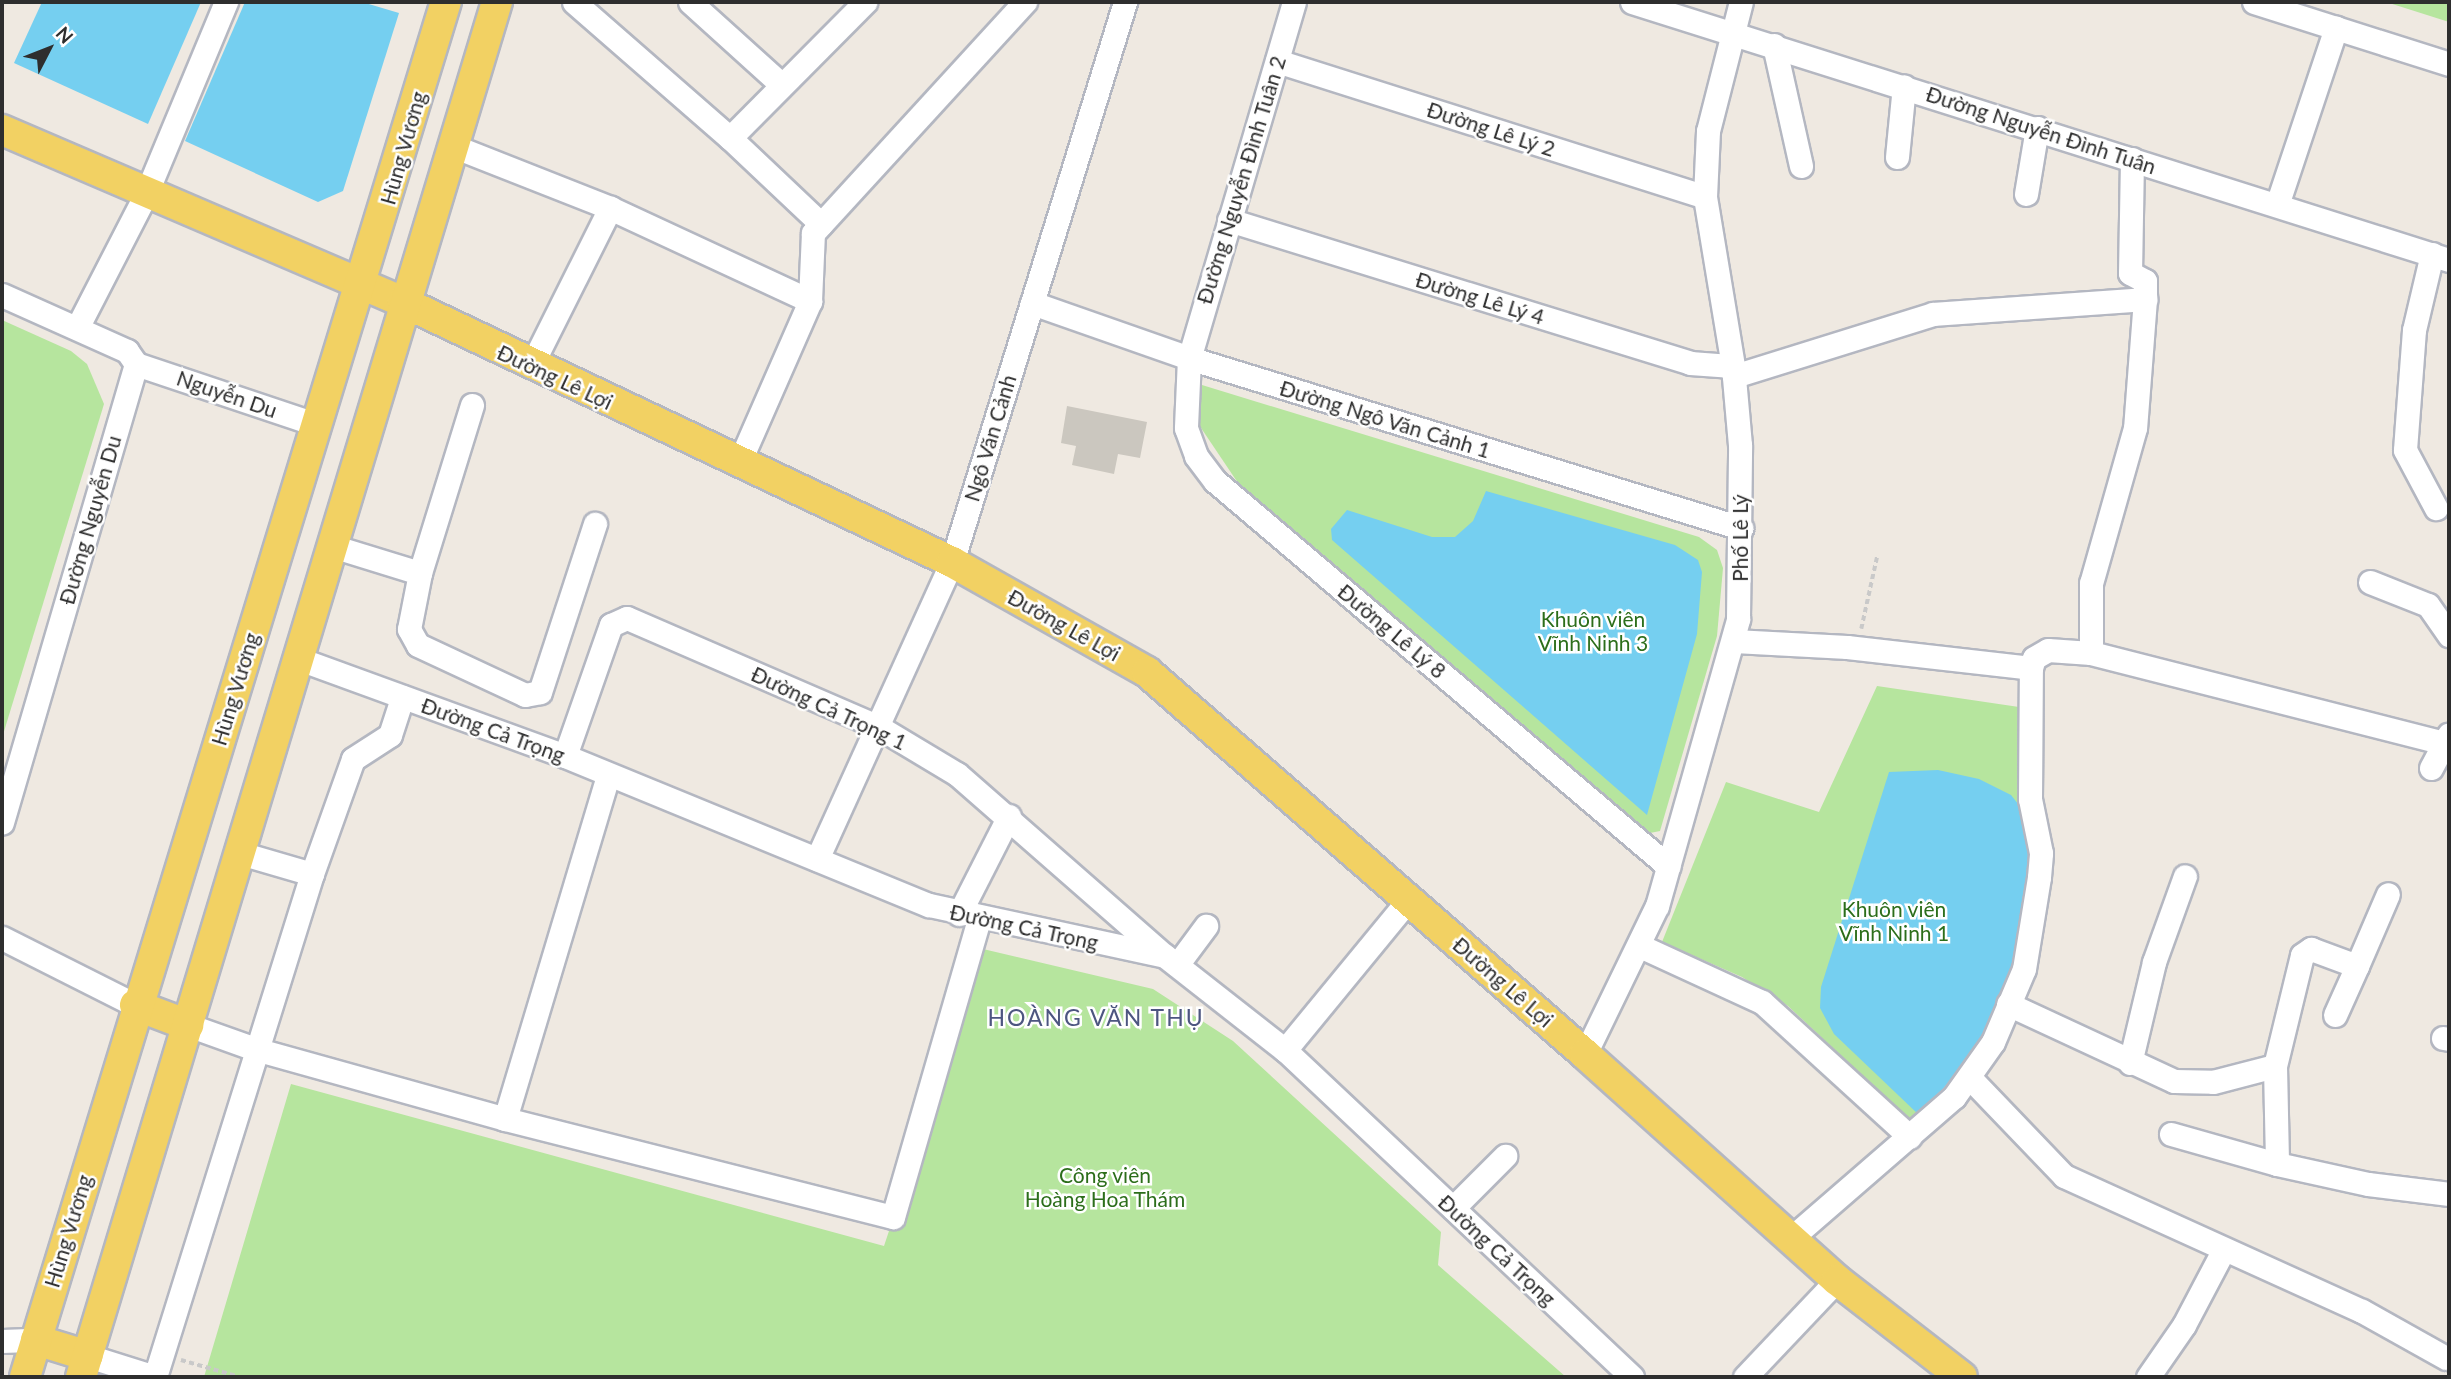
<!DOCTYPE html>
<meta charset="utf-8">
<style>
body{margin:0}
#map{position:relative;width:2451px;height:1379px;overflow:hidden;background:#efe9e1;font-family:Lato,sans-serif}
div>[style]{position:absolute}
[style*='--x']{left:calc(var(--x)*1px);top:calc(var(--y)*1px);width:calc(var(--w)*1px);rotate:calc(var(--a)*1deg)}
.green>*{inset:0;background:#b6e59e}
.water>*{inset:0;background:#75cff0}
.building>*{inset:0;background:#cbc7bf}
.path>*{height:3.5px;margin-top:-1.75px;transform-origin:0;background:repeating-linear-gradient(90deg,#c9c9c9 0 5px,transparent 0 8.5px)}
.roads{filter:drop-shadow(2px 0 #b4b7c1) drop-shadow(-2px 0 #b4b7c1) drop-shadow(0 2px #b4b7c1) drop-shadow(0 -2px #b4b7c1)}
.minor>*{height:23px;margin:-11.5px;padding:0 11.5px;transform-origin:11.5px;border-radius:11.5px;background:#fff}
.major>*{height:30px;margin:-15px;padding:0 15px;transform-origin:15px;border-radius:15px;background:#f2d163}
span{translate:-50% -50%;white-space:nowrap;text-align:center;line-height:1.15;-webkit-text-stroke:5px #fff;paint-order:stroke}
.street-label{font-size:21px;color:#2e2e2e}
.park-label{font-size:21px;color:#2c6e1b}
.neighbourhood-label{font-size:23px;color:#4d5680;letter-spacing:2px}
.frame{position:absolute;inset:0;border:4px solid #2e2e2e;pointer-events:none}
.north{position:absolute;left:14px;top:14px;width:70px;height:70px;-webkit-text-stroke:5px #fff;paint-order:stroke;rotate:48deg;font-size:19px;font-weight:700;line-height:28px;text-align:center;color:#2e2e2e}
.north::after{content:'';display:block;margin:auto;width:24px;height:32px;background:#2e2e2e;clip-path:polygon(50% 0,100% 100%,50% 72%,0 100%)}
</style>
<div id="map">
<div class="green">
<i style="clip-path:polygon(2386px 2px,2449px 2px,2449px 22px)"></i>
<i style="clip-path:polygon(2px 320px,71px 351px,87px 364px,104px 404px,2px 738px)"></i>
<i style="clip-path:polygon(1202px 385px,1699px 537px,1717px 550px,1723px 568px,1717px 636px,1660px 831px,1645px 834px,1240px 486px,1193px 416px)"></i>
<i style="clip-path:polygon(1877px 686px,2019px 707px,2019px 781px,2035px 836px,1915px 1125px,1788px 1006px,1742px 977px,1662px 942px,1726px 782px,1819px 812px)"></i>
<i style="clip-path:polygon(983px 949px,1153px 989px,1233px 1041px,1441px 1232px,1438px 1265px,1566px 1377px,204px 1377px,291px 1084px,884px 1246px)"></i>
</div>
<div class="water">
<i style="clip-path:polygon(42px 2px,201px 2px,148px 124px,14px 63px)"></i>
<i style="clip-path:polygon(245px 2px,362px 2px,399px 13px,343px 191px,318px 202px,185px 141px)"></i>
<i style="clip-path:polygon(1486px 491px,1675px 545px,1698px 560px,1702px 572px,1697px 634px,1647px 815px,1332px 540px,1331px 529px,1347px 510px,1432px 537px,1455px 537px,1473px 521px)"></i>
<i style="clip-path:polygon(1938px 770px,1979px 779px,2011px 795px,2029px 818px,2036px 862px,2020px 954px,2000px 1008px,1974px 1055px,1919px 1115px,1834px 1034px,1820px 1008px,1821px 987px,1889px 772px)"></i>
</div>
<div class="building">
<i style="clip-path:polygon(1067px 406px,1147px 422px,1140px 458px,1118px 454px,1114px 474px,1072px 465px,1076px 446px,1061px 443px)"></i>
</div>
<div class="path">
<i style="--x:1861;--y:629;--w:75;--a:-77.6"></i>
<i style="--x:181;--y:1360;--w:61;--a:16.1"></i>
</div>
<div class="roads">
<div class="minor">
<i style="--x:574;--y:2;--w:207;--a:41.1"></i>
<i style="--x:690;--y:2;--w:124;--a:42.1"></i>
<i style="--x:1294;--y:2;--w:371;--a:106.4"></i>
<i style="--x:1189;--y:358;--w:70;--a:92.5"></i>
<i style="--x:1186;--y:428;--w:30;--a:70"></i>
<i style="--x:1196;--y:456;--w:31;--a:53"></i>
<i style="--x:1215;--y:481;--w:595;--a:40.36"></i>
<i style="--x:1632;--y:2;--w:857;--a:17.53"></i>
<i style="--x:2254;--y:2;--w:205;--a:17.6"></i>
<i style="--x:1774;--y:45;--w:124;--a:77.4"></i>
<i style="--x:1277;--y:61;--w:449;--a:17.6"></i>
<i style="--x:453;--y:146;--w:169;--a:21.5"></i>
<i style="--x:610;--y:208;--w:221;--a:24.9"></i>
<i style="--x:1897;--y:157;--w:71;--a:-84.4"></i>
<i style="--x:2132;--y:159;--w:114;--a:91"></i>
<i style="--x:2130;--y:273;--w:17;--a:28"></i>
<i style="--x:2145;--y:281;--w:18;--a:90"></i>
<i style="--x:2026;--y:194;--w:67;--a:-80.5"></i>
<i style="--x:2277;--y:205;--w:187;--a:-71.6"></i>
<i style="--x:1229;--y:220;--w:483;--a:17.2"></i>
<i style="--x:1690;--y:363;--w:43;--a:4"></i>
<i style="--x:821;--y:224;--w:125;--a:-136.6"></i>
<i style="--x:730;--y:138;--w:192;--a:-45.2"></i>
<i style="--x:2432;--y:254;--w:78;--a:103.3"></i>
<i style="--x:2414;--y:330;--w:120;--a:94.3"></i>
<i style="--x:2405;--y:450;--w:66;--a:61.9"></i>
<i style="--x:2;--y:295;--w:137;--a:24.1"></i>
<i style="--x:127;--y:351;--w:16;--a:55"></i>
<i style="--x:136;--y:364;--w:478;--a:106.3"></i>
<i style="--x:1032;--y:303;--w:166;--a:19.3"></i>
<i style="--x:1189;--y:358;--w:578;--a:17.12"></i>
<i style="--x:77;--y:328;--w:151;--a:-62.8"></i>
<i style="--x:146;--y:194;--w:208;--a:-67.4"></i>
<i style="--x:136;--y:364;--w:192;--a:18.5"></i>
<i style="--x:531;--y:366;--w:177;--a:-63.4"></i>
<i style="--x:1734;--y:376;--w:208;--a:-17.3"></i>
<i style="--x:1933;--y:314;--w:213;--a:-4"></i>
<i style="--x:2145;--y:299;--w:129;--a:94.4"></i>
<i style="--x:2135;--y:428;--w:161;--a:105.8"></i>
<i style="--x:2091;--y:583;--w:70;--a:90"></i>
<i style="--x:472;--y:405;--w:176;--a:107.2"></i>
<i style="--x:420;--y:573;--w:57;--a:101.1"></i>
<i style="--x:409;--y:629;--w:18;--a:61"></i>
<i style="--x:418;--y:645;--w:118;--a:25"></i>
<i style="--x:525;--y:695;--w:15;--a:-11"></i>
<i style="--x:540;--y:692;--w:177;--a:-71.9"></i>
<i style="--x:739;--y:463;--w:177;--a:-66.3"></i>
<i style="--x:810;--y:301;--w:68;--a:-87.5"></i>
<i style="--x:813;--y:233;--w:314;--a:-47.5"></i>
<i style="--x:332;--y:546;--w:92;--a:17.1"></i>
<i style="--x:2370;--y:582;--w:62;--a:21.6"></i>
<i style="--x:2428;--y:605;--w:37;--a:55"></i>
<i style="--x:1734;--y:641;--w:113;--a:3"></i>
<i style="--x:1847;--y:647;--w:185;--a:6.5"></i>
<i style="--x:2031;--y:668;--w:10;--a:-73"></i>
<i style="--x:2034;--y:658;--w:16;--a:-30"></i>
<i style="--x:2048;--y:650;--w:43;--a:4"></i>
<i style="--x:2091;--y:653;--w:364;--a:14.3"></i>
<i style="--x:299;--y:659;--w:283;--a:20"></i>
<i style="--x:565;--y:756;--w:393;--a:22.3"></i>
<i style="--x:929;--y:905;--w:241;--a:12.2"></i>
<i style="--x:1165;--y:956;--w:152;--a:38.1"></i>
<i style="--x:1285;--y:1050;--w:477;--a:43.3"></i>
<i style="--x:565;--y:756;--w:139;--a:-70.7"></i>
<i style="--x:611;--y:625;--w:17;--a:-24"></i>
<i style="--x:627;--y:618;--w:272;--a:23.4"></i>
<i style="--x:877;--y:726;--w:93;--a:31"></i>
<i style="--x:957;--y:774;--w:276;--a:41.2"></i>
<i style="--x:2431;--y:768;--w:38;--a:-62"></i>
<i style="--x:817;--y:859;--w:326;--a:-65.6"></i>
<i style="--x:952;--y:562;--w:586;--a:-72.83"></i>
<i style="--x:312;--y:874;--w:122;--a:-70.4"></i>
<i style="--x:353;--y:759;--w:44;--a:-33"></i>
<i style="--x:390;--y:735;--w:40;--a:-72"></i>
<i style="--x:959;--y:914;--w:110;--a:-63"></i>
<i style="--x:2;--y:938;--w:149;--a:26.7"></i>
<i style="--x:1640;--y:946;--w:134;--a:24.7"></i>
<i style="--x:1762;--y:1002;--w:200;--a:42.4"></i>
<i style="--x:1177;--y:965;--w:49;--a:-53.4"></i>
<i style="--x:2008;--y:1004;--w:183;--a:24.9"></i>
<i style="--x:2174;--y:1081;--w:39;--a:1"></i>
<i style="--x:2213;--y:1082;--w:64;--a:-14.5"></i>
<i style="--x:2275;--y:1066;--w:98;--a:88.8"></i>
<i style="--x:2277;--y:1164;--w:93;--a:12.4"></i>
<i style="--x:2368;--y:1184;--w:82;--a:7"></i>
<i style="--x:2335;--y:1015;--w:54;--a:-65.8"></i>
<i style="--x:188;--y:1025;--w:71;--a:19.7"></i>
<i style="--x:255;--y:1049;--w:260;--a:15.6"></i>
<i style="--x:505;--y:1119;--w:400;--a:14.2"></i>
<i style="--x:893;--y:1217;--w:310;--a:-73.9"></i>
<i style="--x:2443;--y:1038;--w:6;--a:9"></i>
<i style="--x:1285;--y:1050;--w:194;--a:-50.6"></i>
<i style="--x:1585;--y:1054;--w:165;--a:-64.1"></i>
<i style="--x:1657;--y:906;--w:298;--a:-74.2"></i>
<i style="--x:1738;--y:619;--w:174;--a:-89.3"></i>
<i style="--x:1740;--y:445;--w:79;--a:-95.1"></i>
<i style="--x:1733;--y:366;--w:171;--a:-99.4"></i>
<i style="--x:1705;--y:197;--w:66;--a:-87.4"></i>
<i style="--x:1708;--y:131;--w:133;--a:-75.7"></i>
<i style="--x:2130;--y:1063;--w:104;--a:-76.6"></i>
<i style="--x:2154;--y:962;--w:91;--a:-70.2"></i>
<i style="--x:2275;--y:1066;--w:114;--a:-76.3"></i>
<i style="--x:2302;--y:955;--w:11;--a:-34"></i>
<i style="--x:2311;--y:949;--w:49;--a:20.3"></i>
<i style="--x:2357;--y:966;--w:78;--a:-66.7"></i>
<i style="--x:1970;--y:1078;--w:136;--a:46.2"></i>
<i style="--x:2064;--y:1176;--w:327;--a:24.4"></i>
<i style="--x:2362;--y:1311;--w:96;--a:29.2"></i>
<i style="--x:505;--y:1119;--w:359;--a:-73.3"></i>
<i style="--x:2171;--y:1134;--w:110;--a:15.8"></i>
<i style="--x:1453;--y:1208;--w:74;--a:-45"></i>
<i style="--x:1790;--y:1239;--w:217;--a:-40.9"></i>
<i style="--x:1954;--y:1097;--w:67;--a:-54.7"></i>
<i style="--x:1993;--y:1042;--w:79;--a:-67"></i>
<i style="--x:2024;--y:969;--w:93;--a:-80.7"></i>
<i style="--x:2039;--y:877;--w:24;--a:-85"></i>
<i style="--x:2041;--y:853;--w:55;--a:-101.5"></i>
<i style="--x:2030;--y:799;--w:131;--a:-89.6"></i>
<i style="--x:2;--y:1341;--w:34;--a:-2"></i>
<i style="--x:88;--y:1356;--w:70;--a:17.4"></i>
<i style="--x:155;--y:1377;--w:527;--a:-72.67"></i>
<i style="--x:312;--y:874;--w:75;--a:-163.7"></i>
<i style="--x:1745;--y:1377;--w:134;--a:-46.5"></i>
<i style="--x:2148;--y:1377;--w:63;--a:-55.3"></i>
<i style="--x:2184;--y:1325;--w:84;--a:-62.2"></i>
</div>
<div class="major">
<i style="--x:2;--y:130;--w:436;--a:23.2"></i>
<i style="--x:403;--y:302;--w:607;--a:25.34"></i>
<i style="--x:952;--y:562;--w:224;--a:29.4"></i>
<i style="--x:1147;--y:672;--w:581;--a:41.09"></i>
<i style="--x:1585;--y:1054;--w:338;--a:41.9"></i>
<i style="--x:1837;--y:1280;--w:158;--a:37.8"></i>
<i style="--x:135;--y:1005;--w:57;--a:20.7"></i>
<i style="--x:36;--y:1340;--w:54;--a:17.1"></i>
<i style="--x:25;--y:1377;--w:1438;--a:-72.98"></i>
<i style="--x:81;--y:1377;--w:1437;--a:-73.17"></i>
</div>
</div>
<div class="street-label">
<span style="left:1491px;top:129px;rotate:18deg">Đường Lê Lý 2</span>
<span style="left:2041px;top:130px;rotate:18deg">Đường Nguyễn Đình Tuân</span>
<span style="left:403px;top:148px;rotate:-74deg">Hùng Vương</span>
<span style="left:1241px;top:180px;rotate:-73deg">Đường Nguyễn Đình Tuân 2</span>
<span style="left:1480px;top:298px;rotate:17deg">Đường Lê Lý 4</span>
<span style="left:555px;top:377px;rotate:25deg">Đường Lê Lợi</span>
<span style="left:227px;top:394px;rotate:19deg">Nguyễn Du</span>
<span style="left:1385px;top:419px;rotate:17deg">Đường Ngô Văn Cảnh 1</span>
<span style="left:990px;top:438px;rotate:-73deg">Ngô Văn Cảnh</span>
<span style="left:90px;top:520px;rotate:-74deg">Đường Nguyễn Du</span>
<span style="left:1740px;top:538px;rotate:-90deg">Phố Lê Lý</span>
<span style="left:1064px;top:625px;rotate:29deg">Đường Lê Lợi</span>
<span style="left:1392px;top:631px;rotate:40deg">Đường Lê Lý 8</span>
<span style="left:235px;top:689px;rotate:-73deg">Hùng Vương</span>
<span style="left:829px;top:708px;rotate:25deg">Đường Cả Trọng 1</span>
<span style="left:493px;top:730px;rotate:20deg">Đường Cả Trọng</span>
<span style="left:1024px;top:927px;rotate:12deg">Đường Cả Trọng</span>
<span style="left:1503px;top:982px;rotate:41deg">Đường Lê Lợi</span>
<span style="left:68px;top:1231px;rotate:-73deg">Hùng Vương</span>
<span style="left:1497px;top:1250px;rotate:43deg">Đường Cả Trọng</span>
</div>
<div class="park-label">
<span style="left:1593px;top:631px">Khuôn viên<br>Vĩnh Ninh 3</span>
<span style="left:1894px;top:921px">Khuôn viên<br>Vĩnh Ninh 1</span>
<span style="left:1105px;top:1187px">Công viên<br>Hoàng Hoa Thám</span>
</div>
<div class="neighbourhood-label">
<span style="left:1096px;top:1017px">HOÀNG VĂN THỤ</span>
</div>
<div class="frame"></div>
<div class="north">N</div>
</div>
